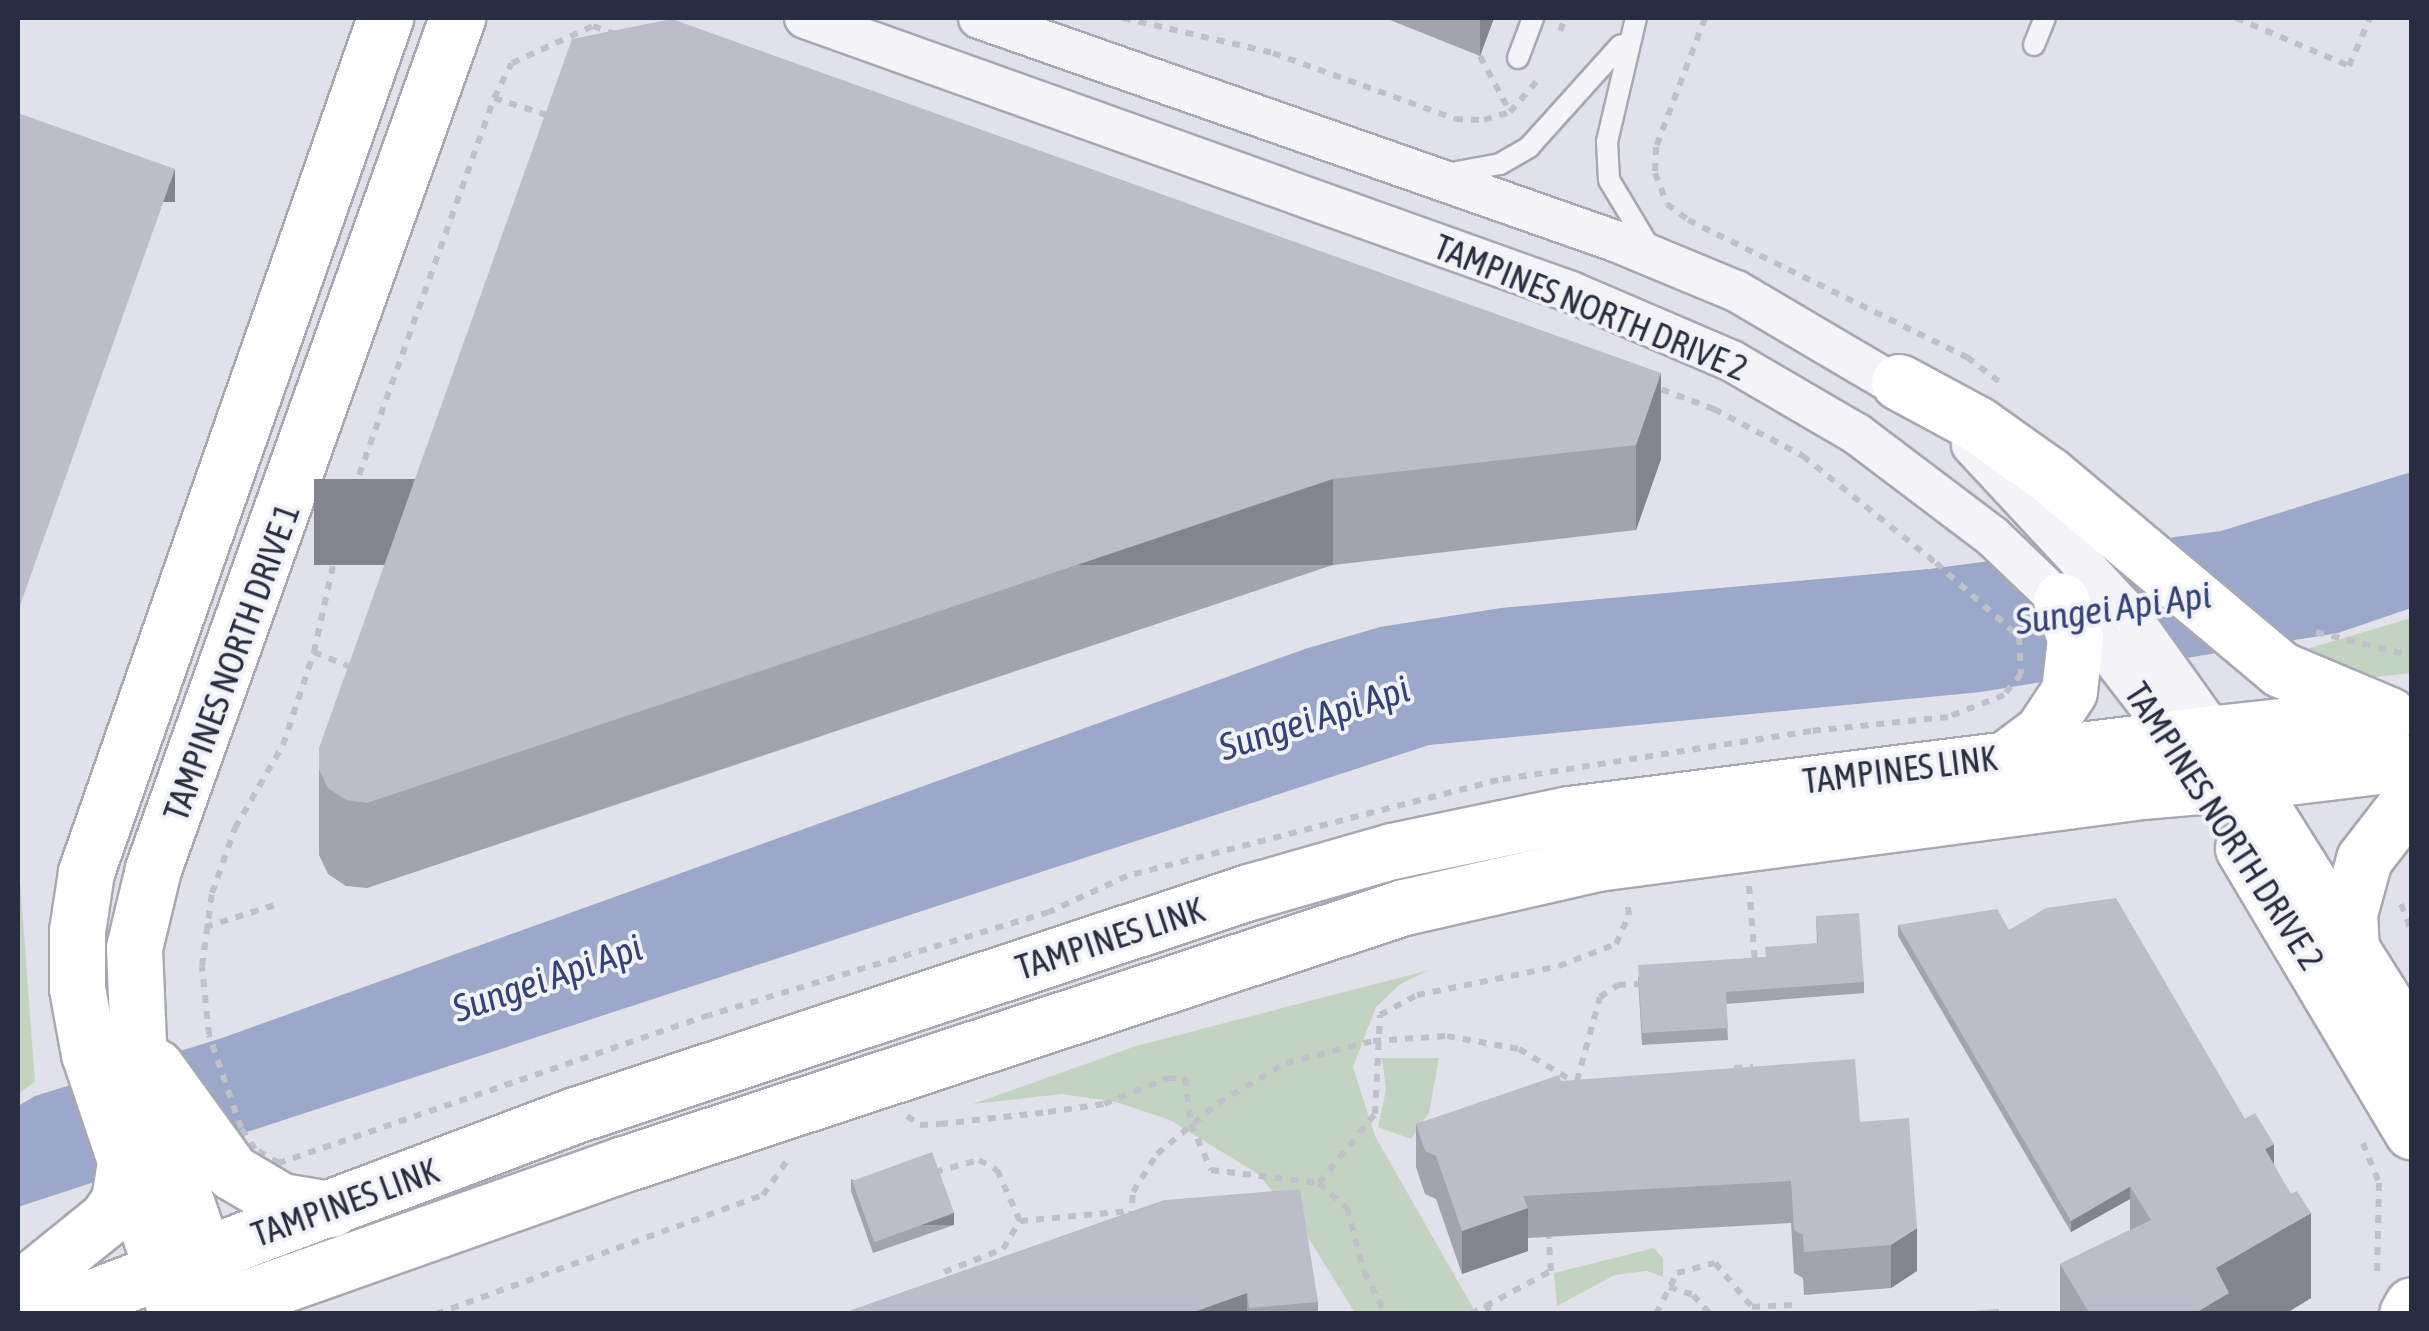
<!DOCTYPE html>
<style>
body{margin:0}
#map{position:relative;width:2429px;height:1331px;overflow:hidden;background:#e1e2e9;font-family:"Asap Condensed",sans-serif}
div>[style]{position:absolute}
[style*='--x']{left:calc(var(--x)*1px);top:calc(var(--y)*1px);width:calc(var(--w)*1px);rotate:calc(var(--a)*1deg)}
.green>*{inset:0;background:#c3d3c2}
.water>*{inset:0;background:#9ca8c9}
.path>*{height:6px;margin-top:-3px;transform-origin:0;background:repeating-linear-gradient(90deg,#bfc0c8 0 8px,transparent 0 16px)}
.roads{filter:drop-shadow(2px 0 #a6a8b3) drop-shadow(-2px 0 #a6a8b3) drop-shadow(0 2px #a6a8b3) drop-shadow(0 -2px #a6a8b3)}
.lane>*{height:20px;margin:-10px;padding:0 10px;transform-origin:10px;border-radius:10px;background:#f4f4f8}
.street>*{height:40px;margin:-20px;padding:0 20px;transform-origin:20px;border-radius:20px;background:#f4f4f8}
.secondary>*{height:55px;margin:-27.5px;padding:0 27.5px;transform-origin:27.5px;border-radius:27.5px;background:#fff}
.highway>*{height:55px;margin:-27.5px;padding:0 27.5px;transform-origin:27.5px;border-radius:27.5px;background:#fff}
.wall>*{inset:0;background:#a1a3ad}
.shaded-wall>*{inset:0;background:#83848d;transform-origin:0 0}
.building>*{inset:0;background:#bbbdc9;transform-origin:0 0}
span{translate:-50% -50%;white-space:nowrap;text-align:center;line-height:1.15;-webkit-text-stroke:8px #f0f2f7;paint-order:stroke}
.street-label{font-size:35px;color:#292d41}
.water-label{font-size:38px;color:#344275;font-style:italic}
.frame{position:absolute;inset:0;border:20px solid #292d41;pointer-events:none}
</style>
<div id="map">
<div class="green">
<i style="clip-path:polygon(2411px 618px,2411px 673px,2357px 679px,2300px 651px)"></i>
<i style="clip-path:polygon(18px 853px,35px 1082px,18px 1094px)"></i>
<i style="clip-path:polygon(1429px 970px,1399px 985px,1376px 1007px,1353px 1067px,1375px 1136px,1476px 1313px,1355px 1313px,1297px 1220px,1258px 1174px,1170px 1120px,1116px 1102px,1062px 1094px,973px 1104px,1136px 1046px)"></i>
<i style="clip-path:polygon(1382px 1058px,1439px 1058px,1429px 1113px,1411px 1139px,1378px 1127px,1386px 1090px)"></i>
<i style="clip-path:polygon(1654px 1248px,1663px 1258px,1663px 1277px,1647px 1271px,1615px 1275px,1557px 1306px,1554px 1273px)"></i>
</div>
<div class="water">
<i style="clip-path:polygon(2411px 472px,2411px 608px,2338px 633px,1981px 692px,1429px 745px,18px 1207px,18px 1106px,35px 1096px,222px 1038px,1305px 649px,1380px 627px,1501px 608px,1929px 569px,2221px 531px)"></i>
</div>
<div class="path">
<i style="--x:1123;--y:18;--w:154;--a:13.1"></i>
<i style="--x:1273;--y:53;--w:194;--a:19.9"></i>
<i style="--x:1455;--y:119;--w:29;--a:2"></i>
<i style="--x:1484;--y:120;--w:27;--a:-17"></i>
<i style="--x:1510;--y:112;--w:40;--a:-49"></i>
<i style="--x:1705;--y:18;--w:138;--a:110.8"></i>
<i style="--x:1656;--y:147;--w:26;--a:92"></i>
<i style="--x:1655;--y:173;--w:33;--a:69"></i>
<i style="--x:1667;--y:204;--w:26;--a:37"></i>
<i style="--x:1688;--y:220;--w:311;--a:26.2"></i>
<i style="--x:1967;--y:357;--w:43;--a:37.4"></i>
<i style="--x:2236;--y:18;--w:123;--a:23"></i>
<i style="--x:2349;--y:66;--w:52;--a:-66.4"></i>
<i style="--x:593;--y:26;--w:128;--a:19.6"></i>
<i style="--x:714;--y:69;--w:201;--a:11.5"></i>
<i style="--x:911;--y:109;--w:172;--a:19.7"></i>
<i style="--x:1073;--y:167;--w:59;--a:31.8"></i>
<i style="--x:1123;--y:198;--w:102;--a:21.3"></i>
<i style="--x:1218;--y:235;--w:86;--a:13.4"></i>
<i style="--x:1302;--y:255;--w:440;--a:20.5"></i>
<i style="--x:1714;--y:409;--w:101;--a:27.8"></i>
<i style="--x:1803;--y:456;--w:171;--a:38.8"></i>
<i style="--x:1936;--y:563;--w:111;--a:41.7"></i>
<i style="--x:2019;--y:637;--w:37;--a:87"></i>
<i style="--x:2021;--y:674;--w:27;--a:129"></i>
<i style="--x:2004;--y:695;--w:60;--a:158.6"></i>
<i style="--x:1948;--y:717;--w:138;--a:174.2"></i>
<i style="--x:1811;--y:731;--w:317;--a:171.1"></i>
<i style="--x:1498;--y:780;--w:383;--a:165.5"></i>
<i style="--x:1127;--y:876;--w:86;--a:155.2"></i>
<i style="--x:1049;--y:912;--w:355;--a:163.1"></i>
<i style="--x:709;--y:1015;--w:455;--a:161"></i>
<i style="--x:279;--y:1163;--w:28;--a:-150"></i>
<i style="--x:255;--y:1149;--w:25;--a:-124"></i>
<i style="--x:241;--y:1128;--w:98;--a:-109"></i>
<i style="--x:209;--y:1035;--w:69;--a:-95.8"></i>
<i style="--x:202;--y:966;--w:74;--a:-82.2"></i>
<i style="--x:212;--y:893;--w:69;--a:-70.5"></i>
<i style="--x:235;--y:828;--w:96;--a:-60"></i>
<i style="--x:283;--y:745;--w:98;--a:-71.6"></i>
<i style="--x:314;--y:652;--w:135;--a:-77.6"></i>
<i style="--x:343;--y:520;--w:448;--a:-70.3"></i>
<i style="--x:494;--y:98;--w:39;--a:-63"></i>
<i style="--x:512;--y:63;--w:89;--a:-24.6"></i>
<i style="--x:1560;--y:31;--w:14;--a:-69"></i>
<i style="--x:1480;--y:56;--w:64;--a:61.8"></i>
<i style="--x:494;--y:98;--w:59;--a:17.8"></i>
<i style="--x:2316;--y:632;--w:99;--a:14"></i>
<i style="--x:314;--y:652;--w:44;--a:22.5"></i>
<i style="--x:1749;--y:886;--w:76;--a:85.5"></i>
<i style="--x:2401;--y:904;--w:30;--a:69"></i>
<i style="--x:205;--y:927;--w:73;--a:-17.4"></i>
<i style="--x:1734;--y:1068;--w:19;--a:-3"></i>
<i style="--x:1577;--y:1081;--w:87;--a:-74.7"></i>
<i style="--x:1600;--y:997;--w:22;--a:-34"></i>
<i style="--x:1618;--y:985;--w:20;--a:-3"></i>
<i style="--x:907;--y:1116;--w:16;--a:35"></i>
<i style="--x:920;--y:1125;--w:20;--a:-3"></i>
<i style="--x:940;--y:1124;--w:109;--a:-6.3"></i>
<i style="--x:1048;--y:1112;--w:57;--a:-8.1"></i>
<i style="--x:1104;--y:1104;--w:69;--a:-22.1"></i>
<i style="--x:1168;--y:1078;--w:17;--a:0"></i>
<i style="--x:1185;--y:1078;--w:46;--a:82.6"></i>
<i style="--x:1191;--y:1124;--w:50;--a:66.5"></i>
<i style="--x:1211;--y:1170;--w:109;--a:6.9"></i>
<i style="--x:1319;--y:1183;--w:38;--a:42"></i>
<i style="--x:1347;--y:1208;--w:66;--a:75.1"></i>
<i style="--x:1364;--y:1272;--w:47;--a:62.4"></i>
<i style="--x:2363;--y:1143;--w:43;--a:68.2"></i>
<i style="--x:2379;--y:1183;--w:94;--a:91.2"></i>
<i style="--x:935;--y:1172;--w:46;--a:-15.3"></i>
<i style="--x:979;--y:1160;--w:21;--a:29"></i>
<i style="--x:997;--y:1170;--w:56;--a:65.7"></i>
<i style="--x:1319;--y:1183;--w:89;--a:-50.9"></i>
<i style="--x:1375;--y:1114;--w:99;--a:-87.1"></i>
<i style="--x:1380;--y:1015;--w:42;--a:-28.4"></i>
<i style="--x:1417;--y:995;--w:145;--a:-11.5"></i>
<i style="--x:1559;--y:966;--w:61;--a:-21.1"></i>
<i style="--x:1616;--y:944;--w:32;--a:-66"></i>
<i style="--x:1629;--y:915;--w:14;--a:-98"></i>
<i style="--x:1131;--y:1219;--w:27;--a:-86"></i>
<i style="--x:1133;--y:1192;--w:45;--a:-57.7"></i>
<i style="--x:1157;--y:1154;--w:80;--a:-39.9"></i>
<i style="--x:1218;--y:1103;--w:79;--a:-30.5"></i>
<i style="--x:1286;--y:1063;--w:90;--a:-14.2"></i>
<i style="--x:1373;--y:1041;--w:74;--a:-3.9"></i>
<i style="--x:1447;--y:1036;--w:73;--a:10.2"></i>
<i style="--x:1519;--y:1049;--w:69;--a:30.7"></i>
<i style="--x:944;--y:1272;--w:63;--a:-21.3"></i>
<i style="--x:1003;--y:1249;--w:33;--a:-59"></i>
<i style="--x:1020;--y:1221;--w:110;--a:-5.2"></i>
<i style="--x:1669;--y:1287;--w:25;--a:18"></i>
<i style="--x:1693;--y:1295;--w:25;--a:48"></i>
<i style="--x:1485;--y:1304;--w:12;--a:55"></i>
<i style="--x:436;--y:1314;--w:348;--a:-20"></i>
<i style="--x:763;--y:1195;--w:45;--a:-54.9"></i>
<i style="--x:1471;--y:1314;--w:91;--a:-28.3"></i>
<i style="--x:1551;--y:1271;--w:43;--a:-94"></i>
<i style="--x:1656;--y:1314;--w:46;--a:-62.9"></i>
<i style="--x:1677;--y:1273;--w:39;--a:-15"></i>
<i style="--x:1715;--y:1263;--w:57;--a:49.9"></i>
<i style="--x:1752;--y:1307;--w:40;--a:-2.9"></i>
</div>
<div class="roads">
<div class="lane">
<i style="--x:1636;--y:18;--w:127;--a:103.2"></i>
<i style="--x:1607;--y:142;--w:38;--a:87"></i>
<i style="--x:1609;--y:180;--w:76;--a:59"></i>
<i style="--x:2034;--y:45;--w:29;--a:-68"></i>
<i style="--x:1518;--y:58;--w:43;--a:-69.4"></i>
<i style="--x:1446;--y:174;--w:55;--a:-10.5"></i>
<i style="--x:1500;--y:164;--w:34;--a:-30"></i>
<i style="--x:1529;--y:147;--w:137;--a:-48"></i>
</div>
<div class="street">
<i style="--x:805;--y:18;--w:814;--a:19.68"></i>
<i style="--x:1571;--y:292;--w:175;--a:23.2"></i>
<i style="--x:1732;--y:361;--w:145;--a:30.3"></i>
<i style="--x:1857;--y:434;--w:169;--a:37.1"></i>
<i style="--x:1992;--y:536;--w:140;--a:43.8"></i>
<i style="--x:2093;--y:633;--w:155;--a:52.3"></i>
<i style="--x:979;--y:18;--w:674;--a:19.32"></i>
<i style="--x:1615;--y:241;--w:131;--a:22.5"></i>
<i style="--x:1736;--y:291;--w:215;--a:30.5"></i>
<i style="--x:1972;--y:445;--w:231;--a:47.1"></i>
<i style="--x:2129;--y:614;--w:171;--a:54.5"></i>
</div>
<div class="secondary">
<i style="--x:2010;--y:756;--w:40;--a:-37"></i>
<i style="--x:2042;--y:732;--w:49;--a:-56.6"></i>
<i style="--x:2069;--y:691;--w:53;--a:-83.5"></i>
<i style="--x:2075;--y:638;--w:40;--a:-110.2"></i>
<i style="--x:2243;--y:848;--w:330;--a:59.2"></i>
<i style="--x:156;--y:1067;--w:130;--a:54.1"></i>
<i style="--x:232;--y:1172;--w:57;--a:30.6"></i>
<i style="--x:281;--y:1201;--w:51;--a:9.1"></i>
<i style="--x:215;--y:1287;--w:202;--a:-108.8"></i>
<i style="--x:150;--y:1096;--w:54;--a:-102.8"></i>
<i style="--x:138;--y:1043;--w:95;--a:-92.4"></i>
<i style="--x:134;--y:948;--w:81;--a:-76.5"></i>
<i style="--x:153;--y:869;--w:904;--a:-70.34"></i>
<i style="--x:18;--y:1290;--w:114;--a:-39"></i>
<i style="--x:107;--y:1218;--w:22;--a:-56"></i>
<i style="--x:119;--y:1200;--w:36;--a:-81"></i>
<i style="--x:174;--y:1306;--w:266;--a:-108.6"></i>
<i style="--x:89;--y:1054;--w:67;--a:-100.3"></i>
<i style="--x:77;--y:988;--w:57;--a:-90"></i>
<i style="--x:77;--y:931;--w:60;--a:-81.3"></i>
<i style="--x:86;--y:872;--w:905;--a:-70.7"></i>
<i style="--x:47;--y:1314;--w:564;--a:-20.65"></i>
<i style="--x:575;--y:1115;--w:710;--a:-18.31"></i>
<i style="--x:1249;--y:892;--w:149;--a:-16"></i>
<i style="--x:1392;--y:851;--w:181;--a:-11.8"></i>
<i style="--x:1569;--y:814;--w:652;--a:-7.14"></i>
<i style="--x:200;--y:1314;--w:450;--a:-19.5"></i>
<i style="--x:624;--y:1164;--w:821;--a:-18.24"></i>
<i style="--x:1404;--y:907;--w:198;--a:-12.8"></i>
<i style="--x:1597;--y:863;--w:550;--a:-7.53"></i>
<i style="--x:2142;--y:791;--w:104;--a:-4.9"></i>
<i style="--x:2246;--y:782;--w:312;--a:57.8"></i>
<i style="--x:2407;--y:1314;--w:10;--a:-61"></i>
</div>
<div class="highway">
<i style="--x:1899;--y:382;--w:89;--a:28.3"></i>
<i style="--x:1977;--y:424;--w:88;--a:35.3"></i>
<i style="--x:2049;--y:475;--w:302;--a:40"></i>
<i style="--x:2280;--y:669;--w:118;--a:22.9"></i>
<i style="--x:2216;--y:733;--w:157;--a:-6.2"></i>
<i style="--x:2246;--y:782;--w:167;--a:-6.9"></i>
<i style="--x:2351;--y:950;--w:36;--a:-93"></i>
<i style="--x:2349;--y:914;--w:57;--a:-74.7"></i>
<i style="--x:2364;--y:859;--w:78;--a:-52.3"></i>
</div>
</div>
<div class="wall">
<i style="clip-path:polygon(1385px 18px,1494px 18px,1480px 56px)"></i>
<i style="clip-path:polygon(1661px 373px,1661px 459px,1636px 530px,1333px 565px,367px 888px,346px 886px,328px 874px,319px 855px,319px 748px)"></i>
<i style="clip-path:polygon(1816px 916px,1864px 982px,1864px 993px,1726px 1004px,1728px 1040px,1642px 1045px,1638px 977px,1765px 957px,1817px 943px)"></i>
<i style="clip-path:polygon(1898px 925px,2009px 930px,2245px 1119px,2274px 1164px,2311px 1298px,2285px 1314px,2060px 1314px,2060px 1264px,2130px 1230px,2130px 1199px,2071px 1232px,1898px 936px)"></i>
<i style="clip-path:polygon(1561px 1081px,1860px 1122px,1917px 1271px,1891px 1288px,1804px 1295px,1803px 1278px,1794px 1273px,1791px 1223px,1528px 1238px,1528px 1251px,1462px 1274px,1436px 1199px,1425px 1194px,1416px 1167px,1416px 1124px)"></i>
<i style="clip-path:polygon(851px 1179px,954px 1225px,873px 1253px,851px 1191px)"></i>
<i style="clip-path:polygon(1165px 1200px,1318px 1302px,1318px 1314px,841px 1314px)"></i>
</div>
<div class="shaded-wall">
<i style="clip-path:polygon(1480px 18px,1494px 18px,1480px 56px)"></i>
<i style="left:175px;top:169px;width:33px;height:469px;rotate:90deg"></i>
<i style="clip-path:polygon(1661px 373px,1661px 459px,1636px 530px,1636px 445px)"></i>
<i style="left:1333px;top:479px;width:86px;height:1019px;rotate:90deg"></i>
<i style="clip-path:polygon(2274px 1144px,2274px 1229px,2265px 1149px)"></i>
<i style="clip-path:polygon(2130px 1187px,2130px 1199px,2071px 1232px,2071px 1221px)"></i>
<i style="clip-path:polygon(1528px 1208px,1528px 1251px,1462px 1274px,1462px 1231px)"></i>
<i style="left:954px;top:1213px;width:12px;height:86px;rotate:90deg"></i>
<i style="clip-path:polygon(2311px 1213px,2311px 1298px,2285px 1314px,2194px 1314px,2216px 1268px)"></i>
<i style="clip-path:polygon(1917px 1228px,1917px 1271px,1891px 1288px,1891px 1245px)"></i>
<i style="clip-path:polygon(1247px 1293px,1247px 1314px,1188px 1314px)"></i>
</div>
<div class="building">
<i style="clip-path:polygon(672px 19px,1661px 373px,1636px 445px,1333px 479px,367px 803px,346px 800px,328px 788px,319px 769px,319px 748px,572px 39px)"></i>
<i style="clip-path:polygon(18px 113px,175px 169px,18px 611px)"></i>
<i style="clip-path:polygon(2116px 898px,2245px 1119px,2071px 1221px,1898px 925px,1997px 909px,2009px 930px,2046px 908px)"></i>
<i style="clip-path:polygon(1859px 913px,1864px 982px,1726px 992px,1728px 1028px,1642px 1033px,1638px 965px,1766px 957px,1765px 947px,1818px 943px,1816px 916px)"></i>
<i style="clip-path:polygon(1855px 1059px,1860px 1122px,1909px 1118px,1917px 1228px,1891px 1245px,1804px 1252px,1803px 1235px,1794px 1230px,1791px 1181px,1523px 1196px,1528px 1208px,1462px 1231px,1436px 1156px,1425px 1151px,1416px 1124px,1559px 1075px,1561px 1081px)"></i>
<i style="clip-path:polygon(2255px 1113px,2274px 1144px,2265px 1149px,2291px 1194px,2297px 1191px,2311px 1213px,2216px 1268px,2229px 1293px,2194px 1314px,2090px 1314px,2060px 1264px,2151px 1220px,2130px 1186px)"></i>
<i style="left:932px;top:1152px;width:65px;height:85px;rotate:70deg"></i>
<i style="clip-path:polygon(1300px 1189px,1318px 1302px,1249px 1308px,1247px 1293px,1188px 1314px,841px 1314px,1165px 1200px)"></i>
<i style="clip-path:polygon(1999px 1309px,1999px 1314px,1932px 1314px)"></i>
</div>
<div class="street-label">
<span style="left:1591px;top:307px;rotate:22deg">TAMPINES NORTH DRIVE 2</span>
<span style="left:231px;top:662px;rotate:-70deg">TAMPINES NORTH DRIVE 1</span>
<span style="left:1900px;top:769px;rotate:-7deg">TAMPINES LINK</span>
<span style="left:2225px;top:826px;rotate:57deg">TAMPINES NORTH DRIVE 2</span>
<span style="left:1110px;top:938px;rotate:-18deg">TAMPINES LINK</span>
<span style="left:345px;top:1202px;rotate:-20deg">TAMPINES LINK</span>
</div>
<div class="water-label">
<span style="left:2113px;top:608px;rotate:-8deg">Sungei Api Api</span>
<span style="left:1314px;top:718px;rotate:-18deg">Sungei Api Api</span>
<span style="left:547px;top:978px;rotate:-19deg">Sungei Api Api</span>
</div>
<div class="frame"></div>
</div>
